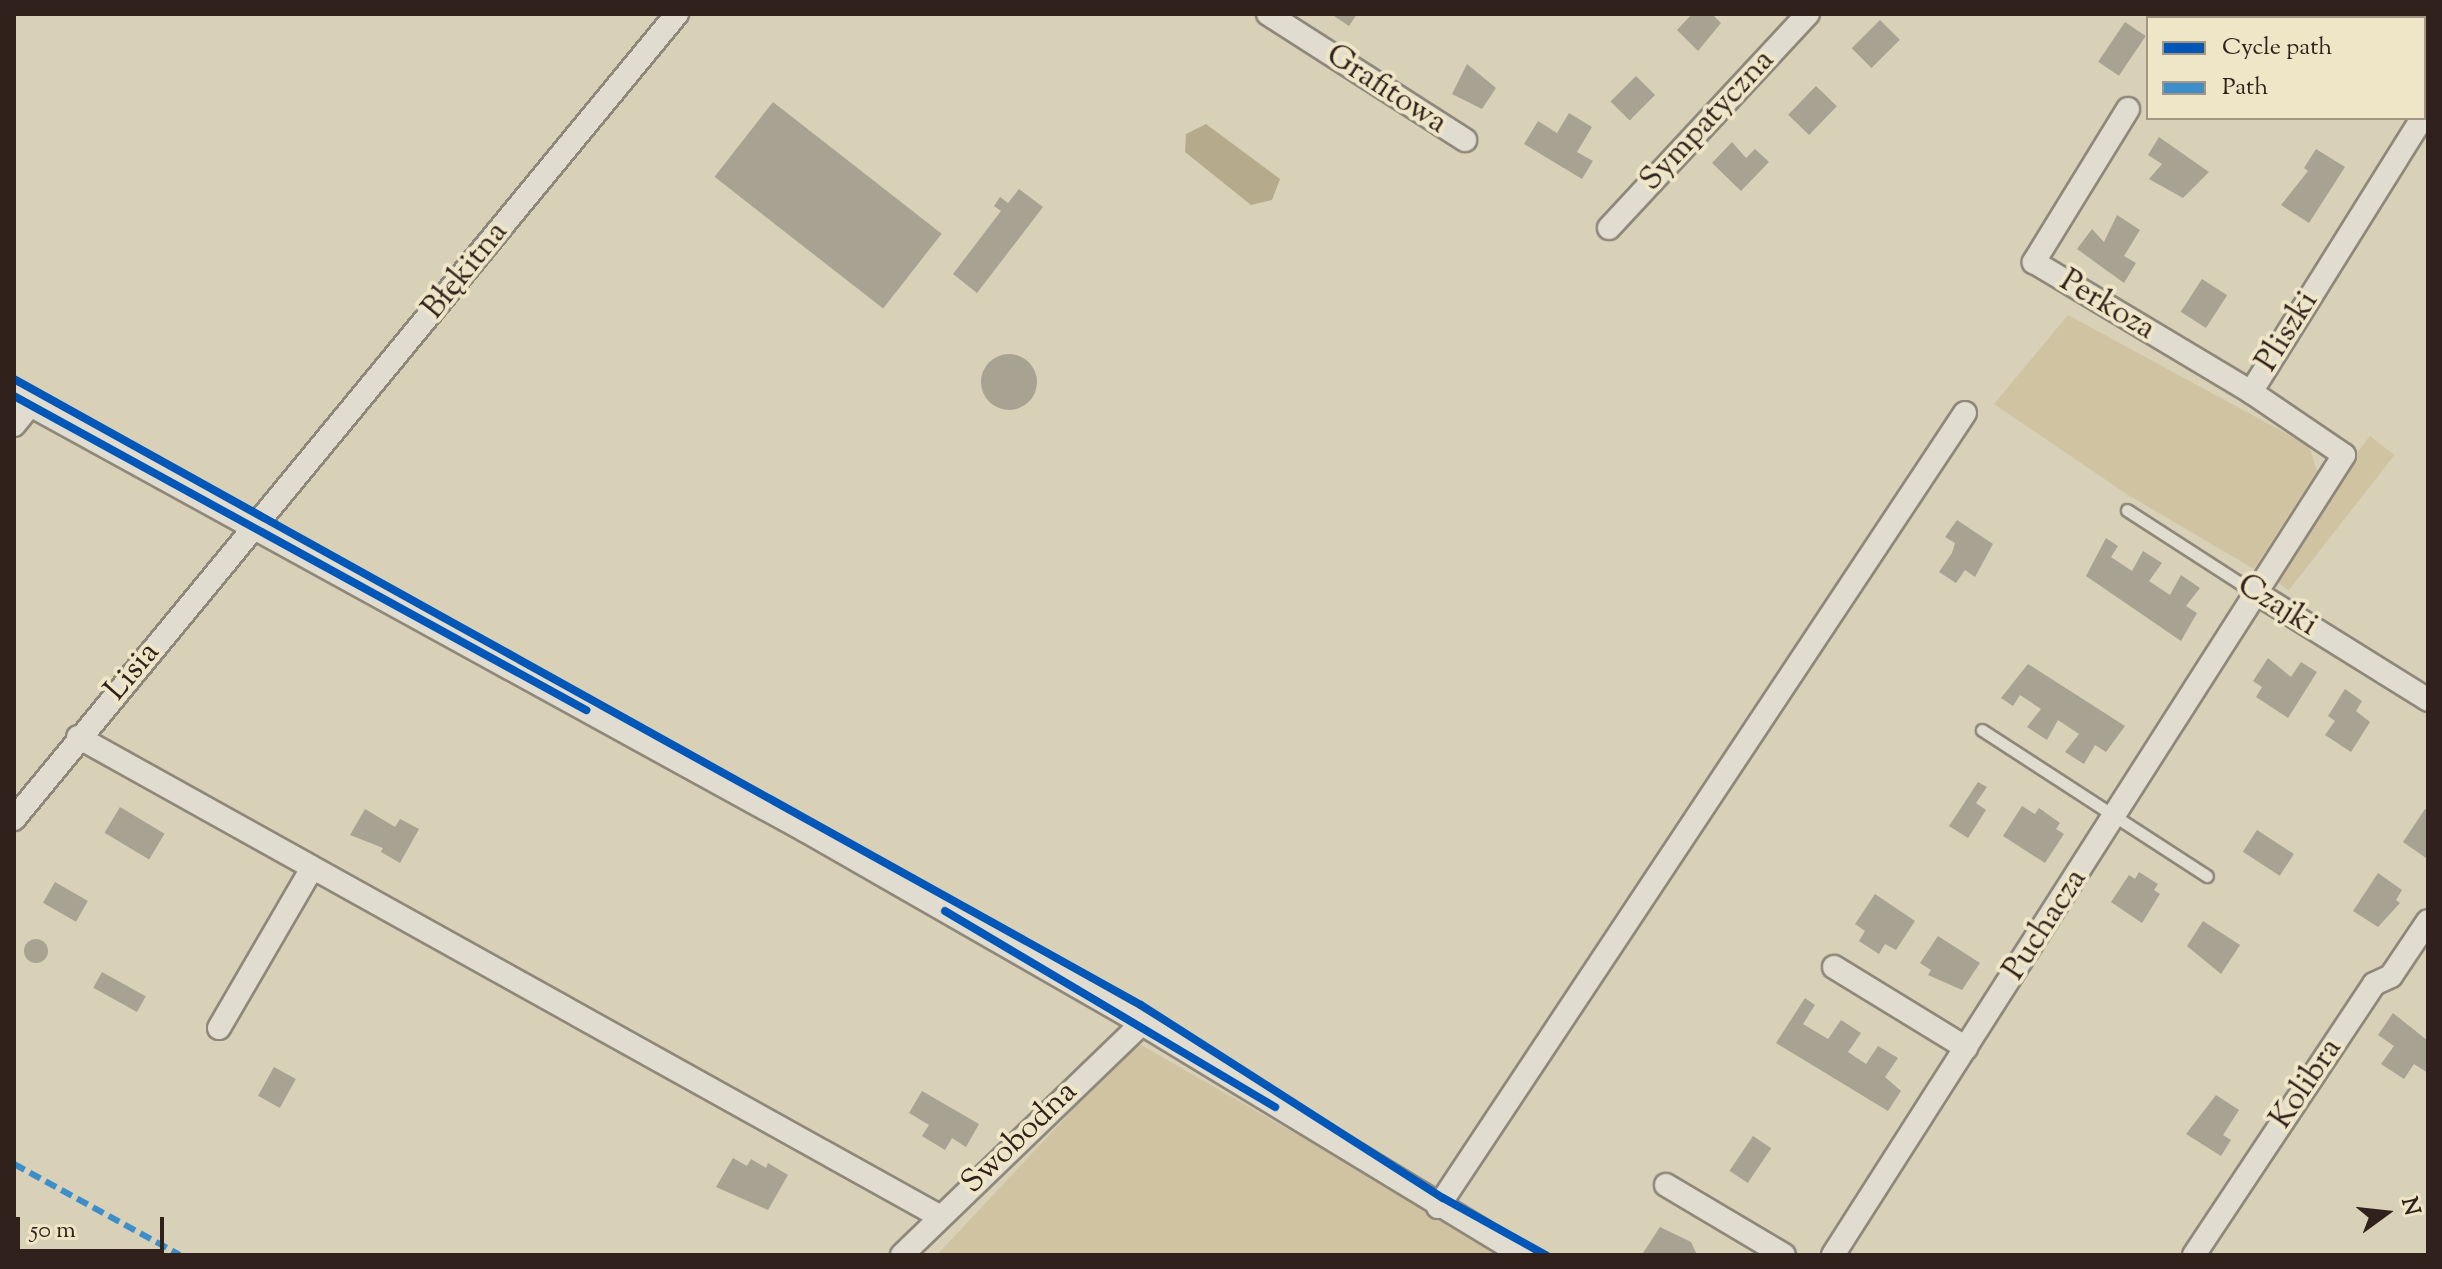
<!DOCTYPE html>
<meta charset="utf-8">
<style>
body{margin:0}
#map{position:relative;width:2442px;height:1269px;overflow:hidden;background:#d8d0b7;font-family:"Sorts Mill Goudy",serif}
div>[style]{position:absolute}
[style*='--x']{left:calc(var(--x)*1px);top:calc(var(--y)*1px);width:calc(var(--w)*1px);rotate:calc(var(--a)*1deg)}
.green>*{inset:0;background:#cfc3a2;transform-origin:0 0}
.water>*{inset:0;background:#b6aa8c}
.building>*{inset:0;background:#a8a292;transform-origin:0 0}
.round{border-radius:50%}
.roads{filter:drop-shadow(2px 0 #8f887a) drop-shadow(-2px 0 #8f887a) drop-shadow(0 2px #8f887a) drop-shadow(0 -2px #8f887a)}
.lane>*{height:11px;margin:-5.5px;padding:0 5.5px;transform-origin:5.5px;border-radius:5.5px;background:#e0dcd0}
.street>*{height:22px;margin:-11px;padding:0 11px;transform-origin:11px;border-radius:11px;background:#e0dcd0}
.quiet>*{height:6px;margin-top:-3px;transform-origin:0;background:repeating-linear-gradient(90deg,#3c8eca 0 12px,transparent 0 18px)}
.cycleway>*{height:8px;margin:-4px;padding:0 4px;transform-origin:4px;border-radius:4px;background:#0057b8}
span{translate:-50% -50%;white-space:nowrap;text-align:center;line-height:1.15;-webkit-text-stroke:8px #efe5c7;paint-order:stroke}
.street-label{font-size:32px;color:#30211c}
.frame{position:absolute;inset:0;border:16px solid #30211c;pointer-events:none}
.legend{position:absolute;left:2146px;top:16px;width:280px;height:104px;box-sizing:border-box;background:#efe5c7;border:2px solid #a39783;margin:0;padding:10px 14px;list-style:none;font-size:24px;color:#30211c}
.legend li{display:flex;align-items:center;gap:16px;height:40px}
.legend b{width:40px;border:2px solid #a39783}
.north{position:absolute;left:2346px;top:1173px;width:80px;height:80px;-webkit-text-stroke:6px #efe5c7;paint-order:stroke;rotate:75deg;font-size:22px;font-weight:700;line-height:32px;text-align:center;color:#30211c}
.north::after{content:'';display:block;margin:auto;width:28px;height:36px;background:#30211c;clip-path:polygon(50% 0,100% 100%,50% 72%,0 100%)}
.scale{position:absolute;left:16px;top:1217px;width:148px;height:36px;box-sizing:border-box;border:4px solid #30211c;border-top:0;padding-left:10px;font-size:24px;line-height:28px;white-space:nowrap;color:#30211c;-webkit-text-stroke:6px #efe5c7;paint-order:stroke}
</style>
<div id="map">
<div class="green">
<i style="clip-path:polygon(2068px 315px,2309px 446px,2317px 471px,2254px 569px,2128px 495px,1994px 404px)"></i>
<i style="left:2370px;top:436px;width:31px;height:172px;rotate:38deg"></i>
<i style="clip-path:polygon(1136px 1042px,1507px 1255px,937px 1255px)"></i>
</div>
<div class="water">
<i style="clip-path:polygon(1206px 124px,1280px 179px,1272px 200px,1251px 205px,1185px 152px,1186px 134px)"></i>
</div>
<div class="building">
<i style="clip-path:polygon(1331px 14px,1357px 14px,1349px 26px)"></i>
<i style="clip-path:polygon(1692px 14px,1712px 14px,1721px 23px,1698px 51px,1677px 30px)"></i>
<i style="left:1880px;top:20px;width:28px;height:40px;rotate:45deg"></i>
<i style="left:2125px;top:22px;width:25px;height:48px;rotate:34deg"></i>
<i style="clip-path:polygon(1467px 64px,1496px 88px,1482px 109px,1452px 94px)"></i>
<i style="left:1636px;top:76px;width:27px;height:36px;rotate:45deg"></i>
<i style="left:1816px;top:86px;width:29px;height:40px;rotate:44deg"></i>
<i style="left:773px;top:102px;width:214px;height:95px;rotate:38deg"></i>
<i style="clip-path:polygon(1569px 113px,1592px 127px,1577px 152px,1593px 161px,1582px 179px,1524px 144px,1538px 121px,1557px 133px)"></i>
<i style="clip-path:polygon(2159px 137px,2209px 172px,2183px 198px,2149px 179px,2162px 164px,2148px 155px)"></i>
<i style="clip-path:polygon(1732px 142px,1746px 158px,1755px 149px,1769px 162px,1741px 191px,1712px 163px)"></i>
<i style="clip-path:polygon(2316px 149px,2345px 167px,2309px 223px,2281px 205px,2308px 171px,2304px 168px)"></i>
<i style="clip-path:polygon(1019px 189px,1043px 207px,977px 293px,953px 274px,1001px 211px,994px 206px,1000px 197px,1008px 203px)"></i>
<i style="clip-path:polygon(2117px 215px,2140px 230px,2124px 256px,2136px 263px,2124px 283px,2077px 249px,2092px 229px,2104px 242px)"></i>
<i style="left:2202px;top:279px;width:30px;height:39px;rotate:33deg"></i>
<i class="round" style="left:981px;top:354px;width:56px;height:56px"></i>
<i style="clip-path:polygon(1957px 520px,1993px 544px,1975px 577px,1965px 570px,1956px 583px,1939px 572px,1952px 553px,1955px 543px,1945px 537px)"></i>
<i style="clip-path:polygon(2106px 538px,2118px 546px,2111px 557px,2132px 571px,2143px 551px,2162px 563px,2149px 581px,2170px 595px,2181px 575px,2200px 588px,2186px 606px,2197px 613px,2181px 641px,2086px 576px)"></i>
<i style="clip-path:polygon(2268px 658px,2291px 677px,2301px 662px,2317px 672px,2288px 718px,2256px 697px,2262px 687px,2253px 681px)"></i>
<i style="clip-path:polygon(2028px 664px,2125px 726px,2106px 752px,2095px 745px,2084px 764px,2065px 752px,2079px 734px,2058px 720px,2047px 740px,2027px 727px,2041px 709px,2020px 695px,2013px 706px,2001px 698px)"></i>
<i style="clip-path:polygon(2345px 689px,2362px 701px,2356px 711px,2370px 722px,2351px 752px,2325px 735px,2335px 721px,2328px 716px)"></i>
<i style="clip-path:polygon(1978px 782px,1987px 787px,1976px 803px,1986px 810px,1968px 838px,1949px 826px)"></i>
<i style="clip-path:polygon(2022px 806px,2035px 814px,2039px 808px,2060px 823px,2056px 829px,2064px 834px,2045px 863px,2003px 836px)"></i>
<i style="left:120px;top:807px;width:52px;height:30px;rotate:31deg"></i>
<i style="clip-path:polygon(365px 809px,395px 827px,400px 819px,419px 829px,400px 863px,381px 852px,383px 848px,350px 835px)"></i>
<i style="clip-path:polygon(2425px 809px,2428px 811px,2426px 858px,2403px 842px)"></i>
<i style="left:2257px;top:830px;width:44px;height:26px;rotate:33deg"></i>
<i style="clip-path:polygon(2139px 872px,2158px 884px,2154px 890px,2160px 894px,2142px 923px,2111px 902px,2129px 875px,2135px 879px)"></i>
<i style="clip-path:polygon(2378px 873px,2402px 890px,2396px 900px,2400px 903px,2378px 927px,2353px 911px)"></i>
<i style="left:55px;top:882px;width:38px;height:24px;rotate:30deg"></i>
<i style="clip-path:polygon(1875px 894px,1915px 921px,1896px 950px,1885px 944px,1879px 954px,1859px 941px,1865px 931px,1855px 924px)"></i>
<i style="clip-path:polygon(2203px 921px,2240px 945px,2221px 974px,2187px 946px)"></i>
<i style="clip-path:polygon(1938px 936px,1980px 963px,1962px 990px,1928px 975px,1931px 970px,1920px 963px)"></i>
<i class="round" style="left:24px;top:939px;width:24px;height:24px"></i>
<i style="left:102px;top:972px;width:50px;height:18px;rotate:29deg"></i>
<i style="clip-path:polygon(1805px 998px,1815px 1005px,1803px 1024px,1828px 1039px,1841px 1020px,1861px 1033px,1848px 1052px,1866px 1064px,1878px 1046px,1898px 1058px,1885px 1077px,1901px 1091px,1888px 1111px,1776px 1043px)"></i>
<i style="clip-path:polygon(2393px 1013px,2428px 1041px,2428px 1073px,2414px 1064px,2404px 1079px,2381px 1064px,2394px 1046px,2378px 1035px)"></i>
<i style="left:274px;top:1067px;width:25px;height:33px;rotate:29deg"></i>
<i style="clip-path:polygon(922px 1091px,979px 1124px,966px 1147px,952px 1138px,945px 1150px,922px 1136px,929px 1125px,909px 1113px)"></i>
<i style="clip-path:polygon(2216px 1095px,2239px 1110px,2223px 1135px,2231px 1140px,2221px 1156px,2186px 1134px)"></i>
<i style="left:1753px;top:1136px;width:22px;height:42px;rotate:34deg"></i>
<i style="clip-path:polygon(733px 1158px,747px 1166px,751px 1159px,766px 1168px,768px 1163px,788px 1175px,768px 1210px,716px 1187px)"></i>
<i style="clip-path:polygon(1660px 1227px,1691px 1242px,1697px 1255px,1643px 1253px)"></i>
</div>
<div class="roads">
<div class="lane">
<i style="--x:2127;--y:510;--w:155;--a:32.9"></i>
<i style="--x:1982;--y:730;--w:268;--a:33"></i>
</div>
<div class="street">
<i style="--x:1268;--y:14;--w:234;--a:32.6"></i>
<i style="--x:2128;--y:109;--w:180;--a:121.6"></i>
<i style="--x:2034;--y:262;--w:253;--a:30.9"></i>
<i style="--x:1609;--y:228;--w:292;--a:-47.1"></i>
<i style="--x:14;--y:396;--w:904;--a:28.78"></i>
<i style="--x:806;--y:831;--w:374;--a:29.8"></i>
<i style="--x:1131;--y:1017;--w:458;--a:31.3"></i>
<i style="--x:14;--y:425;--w:26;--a:-51"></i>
<i style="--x:2258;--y:594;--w:200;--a:31.9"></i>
<i style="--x:78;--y:737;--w:985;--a:29.09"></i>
<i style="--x:14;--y:819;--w:1043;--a:-50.53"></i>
<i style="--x:1834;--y:967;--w:155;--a:31.5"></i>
<i style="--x:219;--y:1028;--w:185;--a:-59.8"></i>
<i style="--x:1666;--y:1185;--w:137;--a:30.7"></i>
<i style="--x:1438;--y:1207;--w:953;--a:-56.43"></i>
<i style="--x:902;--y:1255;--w:332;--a:-44"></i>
<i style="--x:1833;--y:1255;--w:949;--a:-57.43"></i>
<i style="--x:2344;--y:455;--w:112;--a:-145.9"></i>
<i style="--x:2251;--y:392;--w:323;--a:-58"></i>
<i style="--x:2194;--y:1255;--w:325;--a:-56.4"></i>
<i style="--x:2374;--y:984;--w:19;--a:-25"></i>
<i style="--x:2391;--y:976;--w:66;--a:-56.1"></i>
</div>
</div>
<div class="quiet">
<i style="--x:14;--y:1164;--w:189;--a:28.7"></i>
</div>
<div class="cycleway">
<i style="--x:14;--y:379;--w:1289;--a:29.05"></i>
<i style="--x:1141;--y:1005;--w:358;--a:32.6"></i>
<i style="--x:1443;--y:1198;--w:118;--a:29"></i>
<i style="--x:14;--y:396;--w:653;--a:28.76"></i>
<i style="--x:945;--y:911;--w:384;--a:30.7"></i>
</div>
<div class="street-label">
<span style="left:1386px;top:90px;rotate:33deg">Grafitowa</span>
<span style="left:1708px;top:121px;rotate:-47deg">Sympatyczna</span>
<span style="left:466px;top:271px;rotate:-51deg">Błękitna</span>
<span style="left:2107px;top:306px;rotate:31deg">Perkoza</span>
<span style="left:2288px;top:332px;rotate:-58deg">Pliszki</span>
<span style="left:2277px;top:606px;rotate:32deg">Czajki</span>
<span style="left:133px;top:672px;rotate:-50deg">Lisia</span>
<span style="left:2046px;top:925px;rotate:-57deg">Puchacza</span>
<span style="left:2307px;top:1084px;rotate:-56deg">Kolibra</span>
<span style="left:1020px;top:1138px;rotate:-44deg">Swobodna</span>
</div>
<div class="frame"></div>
<ul class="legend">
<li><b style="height:10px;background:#0057b8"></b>Cycle path</li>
<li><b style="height:10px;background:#3c8eca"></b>Path</li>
</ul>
<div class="north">N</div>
<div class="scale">50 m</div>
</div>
